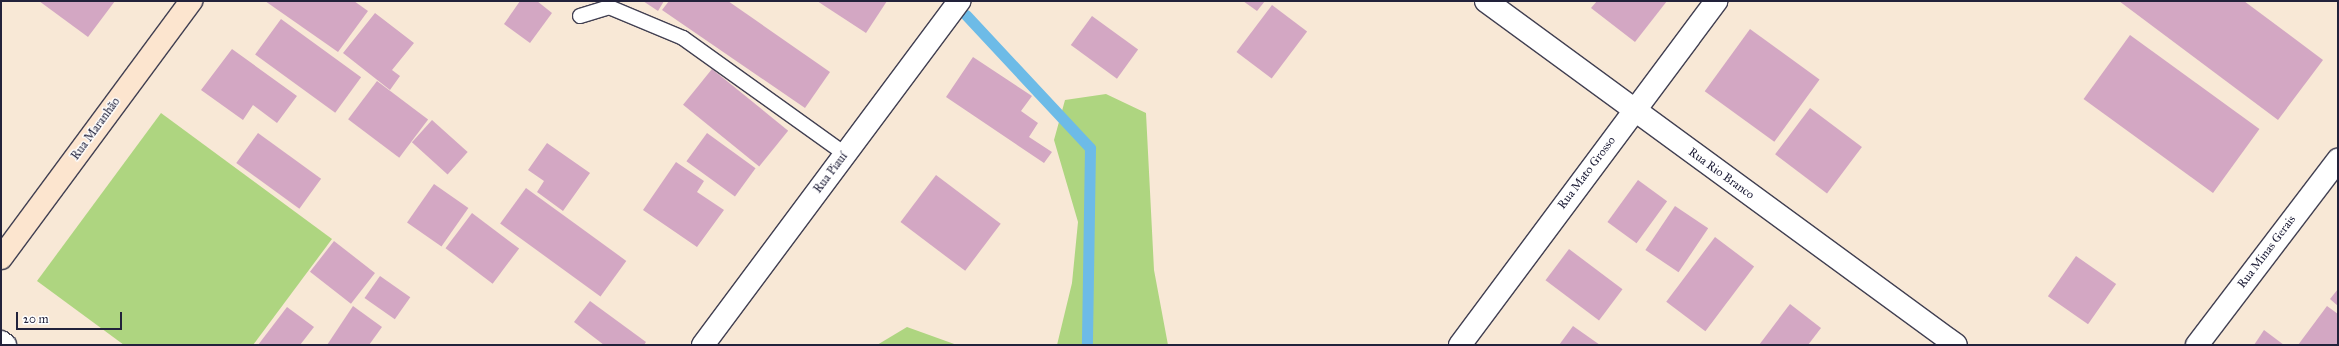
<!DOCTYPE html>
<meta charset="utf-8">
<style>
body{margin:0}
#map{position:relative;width:2339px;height:346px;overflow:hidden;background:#f8e8d6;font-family:"IM FELL Great Primer",serif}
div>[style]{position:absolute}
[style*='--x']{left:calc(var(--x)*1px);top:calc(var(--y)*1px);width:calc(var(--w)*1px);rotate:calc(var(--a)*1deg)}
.green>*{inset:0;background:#aed580}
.stream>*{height:11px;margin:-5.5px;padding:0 5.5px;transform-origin:5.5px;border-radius:5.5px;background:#6dbbe7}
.building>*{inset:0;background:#d3a7c3;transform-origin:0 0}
.roads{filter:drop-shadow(1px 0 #424052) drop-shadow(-1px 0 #424052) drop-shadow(0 1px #424052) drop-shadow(0 -1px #424052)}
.service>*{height:14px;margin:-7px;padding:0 7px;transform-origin:7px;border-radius:7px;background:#fff}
.minor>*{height:22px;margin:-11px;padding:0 11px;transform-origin:11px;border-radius:11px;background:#fff}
.tertiary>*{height:22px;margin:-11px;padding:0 11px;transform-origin:11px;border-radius:11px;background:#fff}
.secondary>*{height:22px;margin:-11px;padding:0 11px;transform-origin:11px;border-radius:11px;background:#fce5cf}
span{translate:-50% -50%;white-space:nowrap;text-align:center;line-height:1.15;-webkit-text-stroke:3px #fff;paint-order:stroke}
.street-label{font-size:12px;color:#22223b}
.frame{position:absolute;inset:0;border:2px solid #22223b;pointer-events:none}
.scale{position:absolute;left:16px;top:312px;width:106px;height:18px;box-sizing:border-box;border:2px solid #22223b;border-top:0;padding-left:5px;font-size:12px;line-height:14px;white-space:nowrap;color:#22223b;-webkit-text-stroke:3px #fff;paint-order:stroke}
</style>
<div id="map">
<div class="green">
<i style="clip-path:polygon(1106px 94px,1146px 113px,1154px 270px,1168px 345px,1057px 345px,1072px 283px,1078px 222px,1054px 140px,1065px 100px)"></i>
<i style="clip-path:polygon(161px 113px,332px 239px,253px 345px,124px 345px,37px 281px)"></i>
<i style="clip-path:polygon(907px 327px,957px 345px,877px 345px)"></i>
</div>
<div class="stream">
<i style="--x:966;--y:15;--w:182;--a:47"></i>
<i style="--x:1090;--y:148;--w:197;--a:90.9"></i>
</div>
<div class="building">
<i style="clip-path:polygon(39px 1px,115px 1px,88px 37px)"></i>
<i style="clip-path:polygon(265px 1px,354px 1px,368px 11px,338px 52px)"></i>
<i style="clip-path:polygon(520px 1px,537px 1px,552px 13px,530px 43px,504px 24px)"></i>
<i style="clip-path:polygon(643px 1px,664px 1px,658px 11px)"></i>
<i style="clip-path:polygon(669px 1px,728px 1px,830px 72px,805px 108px,662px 10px)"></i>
<i style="clip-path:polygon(817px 1px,887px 1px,866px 33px)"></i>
<i style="clip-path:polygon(1243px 1px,1265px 1px,1257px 11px)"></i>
<i style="clip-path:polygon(1597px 1px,1667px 1px,1635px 42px,1591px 8px)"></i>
<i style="clip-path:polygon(2119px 1px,2244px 1px,2323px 60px,2278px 120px)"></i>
<i style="left:1272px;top:5px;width:44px;height:59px;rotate:37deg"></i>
<i style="clip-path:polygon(375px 13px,414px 43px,392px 70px,400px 76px,390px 90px,343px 53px)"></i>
<i style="left:1092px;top:16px;width:57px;height:36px;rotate:36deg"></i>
<i style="left:281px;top:19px;width:99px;height:44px;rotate:36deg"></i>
<i style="left:1750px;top:29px;width:86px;height:77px;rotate:36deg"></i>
<i style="left:2130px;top:35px;width:160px;height:79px;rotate:36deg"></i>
<i style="clip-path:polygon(232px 49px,297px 96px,277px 123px,253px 105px,243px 120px,201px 90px)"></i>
<i style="clip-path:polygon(973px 57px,1032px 96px,1021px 111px,1038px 123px,1029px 137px,1052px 152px,1044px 163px,946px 97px)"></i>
<i style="left:712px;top:69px;width:98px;height:46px;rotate:39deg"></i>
<i style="left:377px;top:81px;width:64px;height:48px;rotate:37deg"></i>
<i style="left:1810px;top:108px;width:65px;height:58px;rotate:37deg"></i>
<i style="left:432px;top:120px;width:48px;height:30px;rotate:42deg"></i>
<i style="left:258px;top:133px;width:78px;height:37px;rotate:36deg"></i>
<i style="left:707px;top:133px;width:60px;height:35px;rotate:36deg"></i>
<i style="clip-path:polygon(547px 143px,590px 173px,563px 211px,537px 192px,544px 181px,528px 170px)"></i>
<i style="clip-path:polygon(676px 162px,704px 181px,697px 192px,724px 210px,697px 247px,643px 210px)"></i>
<i style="left:936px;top:175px;width:81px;height:59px;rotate:37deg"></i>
<i style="left:1638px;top:180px;width:36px;height:52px;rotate:36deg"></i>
<i style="left:434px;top:184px;width:42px;height:47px;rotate:35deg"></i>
<i style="left:526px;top:188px;width:124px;height:44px;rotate:36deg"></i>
<i style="left:1675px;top:206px;width:40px;height:53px;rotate:34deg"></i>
<i style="left:472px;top:213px;width:59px;height:44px;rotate:37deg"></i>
<i style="left:1715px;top:237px;width:49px;height:81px;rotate:37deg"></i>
<i style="left:334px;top:241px;width:52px;height:39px;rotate:38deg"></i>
<i style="left:1569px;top:249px;width:67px;height:39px;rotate:37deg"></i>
<i style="left:2076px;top:256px;width:49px;height:49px;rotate:35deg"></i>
<i style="left:380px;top:276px;width:37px;height:27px;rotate:35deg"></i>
<i style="clip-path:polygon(2338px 289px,2338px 306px,2330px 299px)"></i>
<i style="clip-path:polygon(590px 301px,646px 342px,644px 345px,604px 345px,574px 322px)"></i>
<i style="clip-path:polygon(1790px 304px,1821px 328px,1808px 345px,1759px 345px)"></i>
<i style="clip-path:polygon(353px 306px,382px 327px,369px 345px,327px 345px)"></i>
<i style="clip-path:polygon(2327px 306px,2338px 314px,2338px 345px,2298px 345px)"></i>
<i style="clip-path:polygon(287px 307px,314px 327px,300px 345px,258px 345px)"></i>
<i style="clip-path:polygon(1573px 326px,1600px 345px,1559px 345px)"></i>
<i style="clip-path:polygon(2264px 330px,2284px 345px,2254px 345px)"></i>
</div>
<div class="roads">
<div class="service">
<i style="--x:580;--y:16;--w:30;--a:-17"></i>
<i style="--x:609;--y:7;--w:80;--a:22.7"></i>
<i style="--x:683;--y:38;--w:199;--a:35.6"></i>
</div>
<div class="minor">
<i style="--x:1;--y:342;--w:5;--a:37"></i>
<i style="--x:703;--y:345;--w:429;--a:-53.3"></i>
<i style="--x:1460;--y:345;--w:429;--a:-53.3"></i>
<i style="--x:2197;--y:345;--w:233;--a:-52.7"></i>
</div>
<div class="tertiary">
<i style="--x:1486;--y:1;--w:582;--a:36.2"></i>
</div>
<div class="secondary">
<i style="--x:1;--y:258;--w:320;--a:-53.5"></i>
</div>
</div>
<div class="street-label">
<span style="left:96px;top:129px;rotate:-54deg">Rua Maranhão</span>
<span style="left:831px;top:173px;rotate:-53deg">Rua Piauí</span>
<span style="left:1587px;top:173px;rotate:-53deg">Rua Mato Grosso</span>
<span style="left:1721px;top:174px;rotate:36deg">Rua Rio Branco</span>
<span style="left:2267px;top:252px;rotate:-53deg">Rua Minas Gerais</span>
</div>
<div class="frame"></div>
<div class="scale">20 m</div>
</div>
